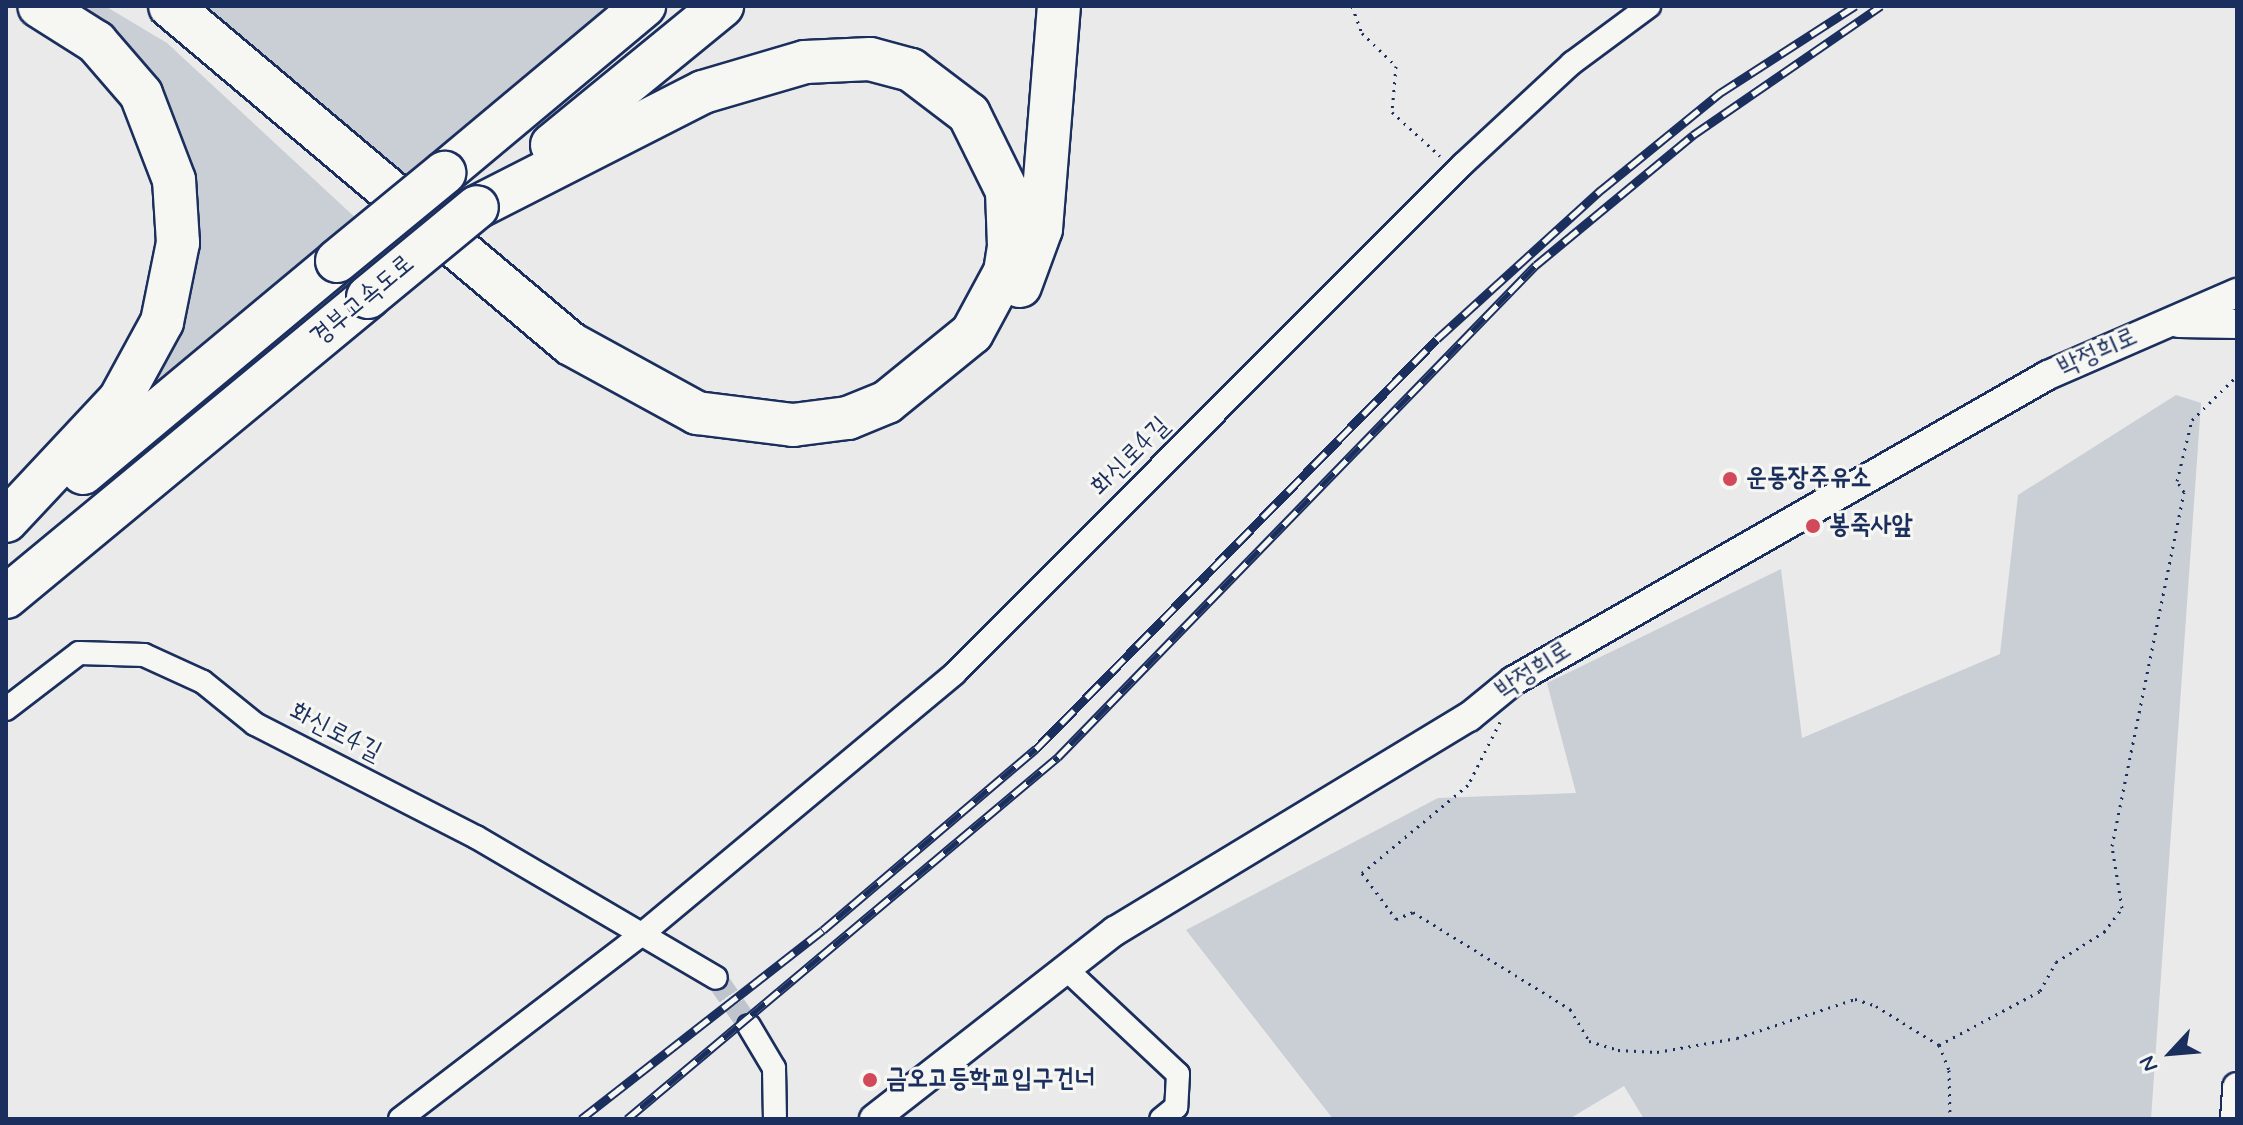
<!DOCTYPE html>
<meta charset="utf-8">
<style>
body{margin:0}
#map{position:relative;width:2243px;height:1125px;overflow:hidden;background:#e9eae9;font-family:Mynerve,"Poor Story",sans-serif}
div>[style]{position:absolute}
[style*='--x']{left:calc(var(--x)*1px);top:calc(var(--y)*1px);width:calc(var(--w)*1px);rotate:calc(var(--a)*1deg)}
.green>*{inset:0;background:#caced5}
.minor-tunnel>*{height:22px;margin-top:-11px;transform-origin:0;background:repeating-linear-gradient(90deg,#c0c5cd 0 22px,transparent 0 33px)}
.path>*{height:3px;margin-top:-1.5px;transform-origin:0;background:repeating-linear-gradient(90deg,#1b2f5e 0 2px,transparent 0 8px)}
.roads{filter:drop-shadow(2px 0 #1b2f5e) drop-shadow(-2px 0 #1b2f5e) drop-shadow(0 2px #1b2f5e) drop-shadow(0 -2px #1b2f5e)}
.minor>*{height:22px;margin:-11px;padding:0 11px;transform-origin:11px;border-radius:11px;background:#f6f6f2}
.tertiary>*{height:28px;margin:-14px;padding:0 14px;transform-origin:14px;border-radius:14px;background:#f6f6f2}
.motorway>*{height:42px;margin:-21px;padding:0 21px;transform-origin:21px;border-radius:21px;background:#f6f6f2}
.rail>*{height:9px;margin-top:-4.5px;transform-origin:0;background:repeating-linear-gradient(90deg,#f6f6f2 0 18px,#1b2f5e 0 36px);box-sizing:border-box;border-block:2px solid #1b2f5e}
.bridges{filter:drop-shadow(2px 0 #1b2f5e) drop-shadow(-2px 0 #1b2f5e) drop-shadow(0 2px #1b2f5e) drop-shadow(0 -2px #1b2f5e)}
.motorway-bridge>*{height:42px;margin:-21px;padding:0 21px;transform-origin:21px;border-radius:21px;background:#f6f6f2}
.dots>*{width:22px;height:22px;translate:-50% -50%;box-sizing:border-box;border:4px solid #f6f6f2;border-radius:50%}
span{translate:-50% -50%;white-space:nowrap;text-align:center;line-height:1.15;-webkit-text-stroke:6px #f6f6f2;paint-order:stroke}
.street-label{font-size:26px;color:#1b2f5e}
.poi-label{font-size:26px;color:#1b2f5e;font-weight:700}
.left{translate:0 -50%;text-align:left}
.frame{position:absolute;inset:0;border:8px solid #1b2f5e;pointer-events:none}
.north{position:absolute;left:2131px;top:1013px;width:80px;height:80px;-webkit-text-stroke:6px #f6f6f2;paint-order:stroke;rotate:244deg;font-size:22px;font-weight:700;line-height:32px;text-align:center;color:#1b2f5e}
.north::after{content:'';display:block;margin:auto;width:28px;height:36px;background:#1b2f5e;clip-path:polygon(50% 0,100% 100%,50% 72%,0 100%)}
</style>
<div id="map">
<div class="green">
<i style="clip-path:polygon(65px 6px,105px 6px,167px 43px,360px 222px,159px 389px,147px 380px,190px 178px)"></i>
<i style="clip-path:polygon(193px 6px,618px 6px,403px 184px)"></i>
<i style="clip-path:polygon(2176px 395px,2201px 403px,2151px 1119px,1644px 1119px,1624px 1086px,1569px 1119px,1333px 1119px,1186px 930px,1438px 798px,1576px 793px,1547px 683px,1781px 569px,1802px 738px,2000px 654px,2018px 495px)"></i>
</div>
<div class="minor-tunnel">
<i style="--x:716;--y:978;--w:58;--a:55.5"></i>
</div>
<div class="path">
<i style="--x:1352;--y:6;--w:29;--a:70"></i>
<i style="--x:1362;--y:33;--w:47;--a:44.1"></i>
<i style="--x:1396;--y:66;--w:46;--a:95"></i>
<i style="--x:1392;--y:112;--w:65;--a:42.5"></i>
<i style="--x:1500;--y:722;--w:71;--a:116.9"></i>
<i style="--x:1468;--y:785;--w:138;--a:140.3"></i>
<i style="--x:1362;--y:873;--w:57;--a:53.5"></i>
<i style="--x:1396;--y:919;--w:18;--a:-22"></i>
<i style="--x:1413;--y:912;--w:185;--a:31.7"></i>
<i style="--x:1570;--y:1009;--w:37;--a:59"></i>
<i style="--x:1589;--y:1041;--w:30;--a:17"></i>
<i style="--x:1618;--y:1050;--w:39;--a:3"></i>
<i style="--x:1657;--y:1052;--w:81;--a:-9.9"></i>
<i style="--x:1737;--y:1038;--w:124;--a:-18.3"></i>
<i style="--x:1855;--y:999;--w:22;--a:18"></i>
<i style="--x:1876;--y:1006;--w:74;--a:31.8"></i>
<i style="--x:1939;--y:1045;--w:27;--a:68"></i>
<i style="--x:1949;--y:1070;--w:49;--a:88.8"></i>
<i style="--x:1939;--y:1045;--w:115;--a:-28.1"></i>
<i style="--x:2040;--y:991;--w:33;--a:-61"></i>
<i style="--x:2056;--y:962;--w:57;--a:-32"></i>
<i style="--x:2104;--y:932;--w:30;--a:-53"></i>
<i style="--x:2122;--y:908;--w:63;--a:-99.2"></i>
<i style="--x:2112;--y:846;--w:361;--a:-78.5"></i>
<i style="--x:2184;--y:492;--w:13;--a:-122"></i>
<i style="--x:2177;--y:481;--w:63;--a:-76.2"></i>
<i style="--x:2192;--y:420;--w:63;--a:-44.4"></i>
</div>
<div class="roads">
<div class="minor">
<i style="--x:6;--y:709;--w:92;--a:-37.5"></i>
<i style="--x:79;--y:653;--w:65;--a:1.8"></i>
<i style="--x:144;--y:655;--w:65;--a:24.6"></i>
<i style="--x:203;--y:682;--w:67;--a:38.9"></i>
<i style="--x:255;--y:724;--w:248;--a:27.1"></i>
<i style="--x:476;--y:837;--w:278;--a:30.4"></i>
<i style="--x:1065;--y:968;--w:155;--a:43.2"></i>
<i style="--x:1178;--y:1074;--w:33;--a:93"></i>
<i style="--x:1176;--y:1107;--w:19;--a:141"></i>
<i style="--x:749;--y:1026;--w:49;--a:59.2"></i>
<i style="--x:774;--y:1068;--w:51;--a:88.9"></i>
<i style="--x:400;--y:1119;--w:303;--a:-37.4"></i>
<i style="--x:641;--y:935;--w:408;--a:-39.8"></i>
<i style="--x:954;--y:674;--w:721;--a:-45.06"></i>
<i style="--x:1463;--y:164;--w:149;--a:-42.8"></i>
<i style="--x:1572;--y:63;--w:96;--a:-36.5"></i>
</div>
<div class="tertiary">
<i style="--x:2179;--y:323;--w:58;--a:1"></i>
<i style="--x:874;--y:1119;--w:306;--a:-38"></i>
<i style="--x:1115;--y:931;--w:414;--a:-31.2"></i>
<i style="--x:1469;--y:717;--w:57;--a:-39.3"></i>
<i style="--x:1513;--y:681;--w:616;--a:-29.77"></i>
<i style="--x:2048;--y:375;--w:206;--a:-23.5"></i>
<i style="--x:2235;--y:1119;--w:32;--a:-86"></i>
</div>
<div class="motorway">
<i style="--x:170;--y:6;--w:524;--a:40.13"></i>
<i style="--x:571;--y:344;--w:144;--a:28.7"></i>
<i style="--x:697;--y:413;--w:97;--a:7.1"></i>
<i style="--x:793;--y:425;--w:55;--a:-7.3"></i>
<i style="--x:848;--y:418;--w:42;--a:-22.3"></i>
<i style="--x:887;--y:402;--w:109;--a:-39.1"></i>
<i style="--x:972;--y:333;--w:69;--a:-61.6"></i>
<i style="--x:1005;--y:272;--w:26;--a:-81"></i>
<i style="--x:1009;--y:246;--w:55;--a:-92.1"></i>
<i style="--x:1007;--y:191;--w:86;--a:-116.3"></i>
<i style="--x:969;--y:114;--w:73;--a:-142.8"></i>
<i style="--x:911;--y:70;--w:42;--a:-165"></i>
<i style="--x:870;--y:59;--w:65;--a:177.4"></i>
<i style="--x:805;--y:62;--w:106;--a:163.6"></i>
<i style="--x:703;--y:92;--w:254;--a:153"></i>
<i style="--x:552;--y:145;--w:220;--a:-39.3"></i>
<i style="--x:444;--y:173;--w:261;--a:-39.9"></i>
<i style="--x:1020;--y:286;--w:61;--a:-69.8"></i>
<i style="--x:1041;--y:229;--w:224;--a:-85.4"></i>
<i style="--x:83;--y:473;--w:331;--a:-39.8"></i>
<i style="--x:6;--y:521;--w:167;--a:-46.9"></i>
<i style="--x:120;--y:399;--w:88;--a:-61.4"></i>
<i style="--x:162;--y:322;--w:81;--a:-78.6"></i>
<i style="--x:178;--y:243;--w:63;--a:-93.6"></i>
<i style="--x:174;--y:180;--w:92;--a:-111"></i>
<i style="--x:141;--y:94;--w:69;--a:-130.9"></i>
<i style="--x:96;--y:42;--w:67;--a:-147.7"></i>
<i style="--x:6;--y:597;--w:470;--a:-39.6"></i>
</div>
</div>
<div class="rail">
<i style="--x:581;--y:1119;--w:307;--a:-38"></i>
<i style="--x:823;--y:930;--w:280;--a:-40.4"></i>
<i style="--x:1036;--y:749;--w:573;--a:-45.64"></i>
<i style="--x:1437;--y:339;--w:222;--a:-42.3"></i>
<i style="--x:1601;--y:190;--w:154;--a:-39.2"></i>
<i style="--x:1720;--y:93;--w:161;--a:-32.8"></i>
<i style="--x:627;--y:1119;--w:563;--a:-40.03"></i>
<i style="--x:1058;--y:757;--w:686;--a:-45.83"></i>
<i style="--x:1536;--y:265;--w:204;--a:-39.6"></i>
<i style="--x:1693;--y:135;--w:228;--a:-34.5"></i>
</div>
<div class="bridges">
<div class="motorway-bridge">
<i style="--x:337;--y:261;--w:139;--a:-39.4"></i>
<i style="--x:368;--y:297;--w:141;--a:-39.5"></i>
</div>
</div>
<div class="dots">
<i style="left:1730px;top:479px;background:#d1495b"></i>
<i style="left:1813px;top:526px;background:#d1495b"></i>
<i style="left:870px;top:1080px;background:#d1495b"></i>
</div>
<div class="street-label">
<span style="left:363px;top:301px;rotate:-40deg">경부고속도로</span>
<span style="left:2098px;top:353px;rotate:-24deg">박정희로</span>
<span style="left:1131px;top:457px;rotate:-45deg">화신로4길</span>
<span style="left:1534px;top:671px;rotate:-33deg">박정희로</span>
<span style="left:335px;top:733px;rotate:27deg">화신로4길</span>
</div>
<div class="poi-label">
<span class="left" style="left:1746px;top:479px">운동장주유소</span>
<span class="left" style="left:1829px;top:526px">봉죽사앞</span>
<span class="left" style="left:886px;top:1080px">금오고등학교입구건너</span>
</div>
<div class="frame"></div>
<div class="north">N</div>
</div>
